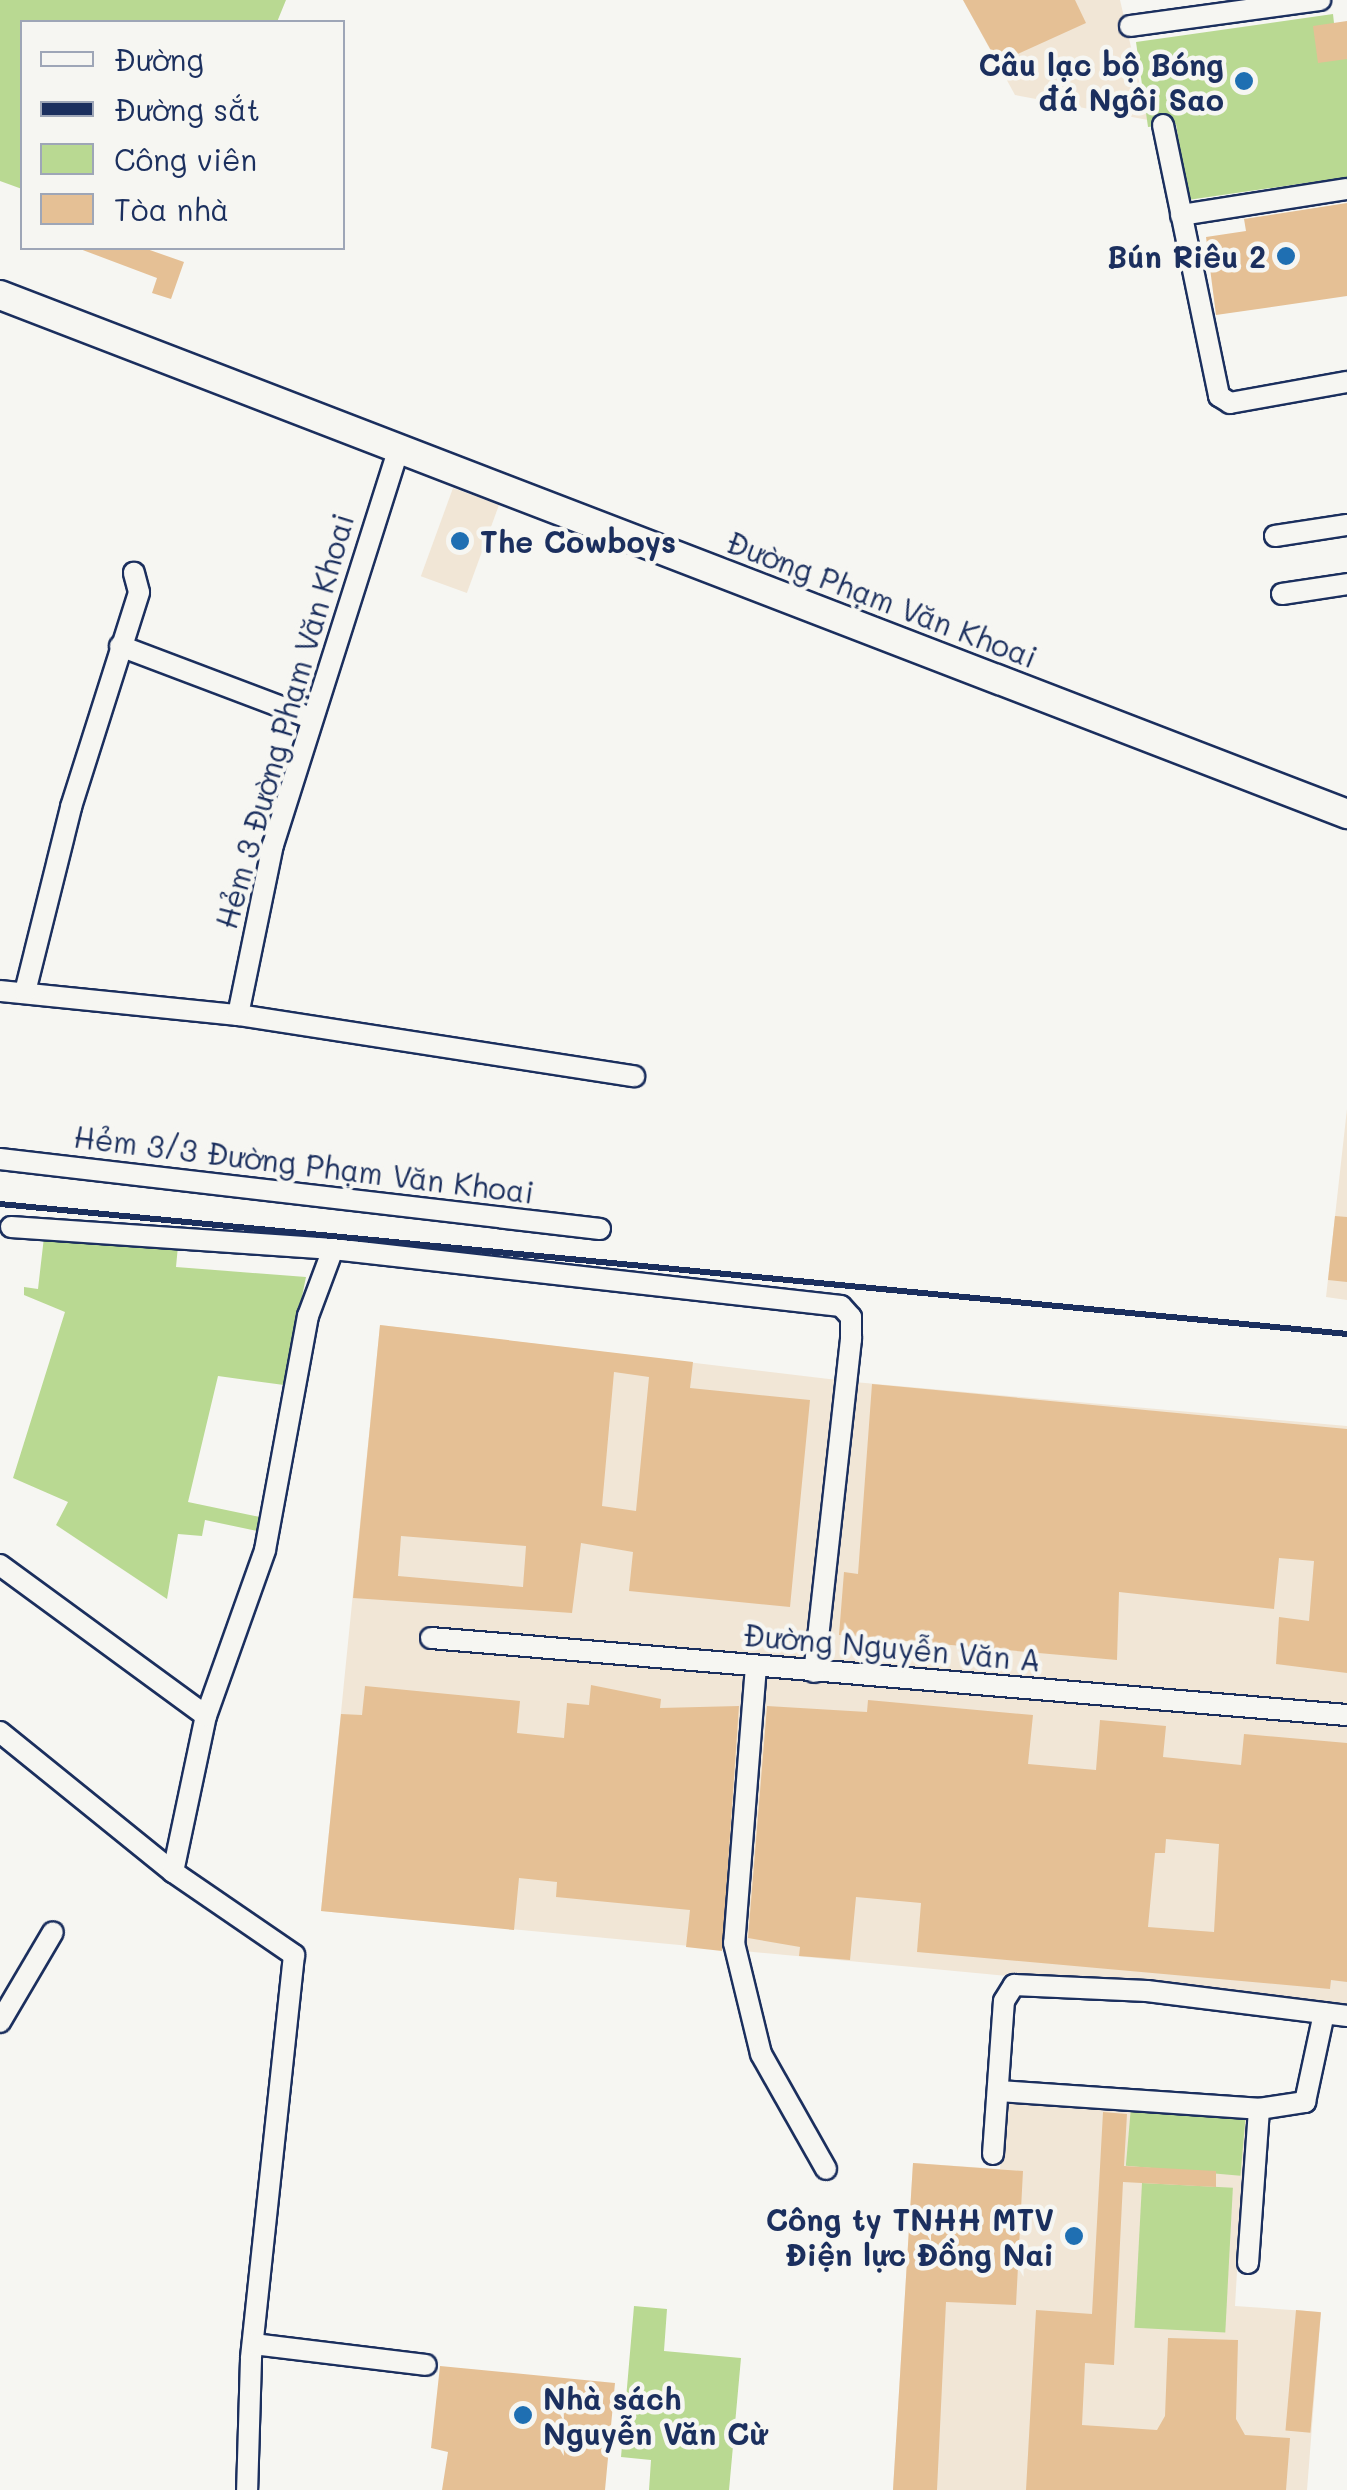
<!DOCTYPE html>
<meta charset="utf-8">
<style>
body{margin:0}
#map{position:relative;width:1347px;height:2490px;overflow:hidden;background:#f6f6f2;font-family:Mali,sans-serif}
div>[style]{position:absolute}
[style*='--x']{left:calc(var(--x)*1px);top:calc(var(--y)*1px);width:calc(var(--w)*1px);rotate:calc(var(--a)*1deg)}
.built>*{inset:0;background:#f1e6d6;transform-origin:0 0}
.green>*{inset:0;background:#b9d992;transform-origin:0 0}
.building>*{inset:0;background:#e5c095;transform-origin:0 0}
.roads{filter:drop-shadow(2px 0 #1b2f5e) drop-shadow(-2px 0 #1b2f5e) drop-shadow(0 2px #1b2f5e) drop-shadow(0 -2px #1b2f5e)}
.minor>*{height:20px;margin:-10px;padding:0 10px;transform-origin:10px;border-radius:10px;background:#f6f6f2}
.tertiary>*{height:28px;margin:-14px;padding:0 14px;transform-origin:14px;border-radius:14px;background:#f6f6f2}
.rail>*{height:6px;margin:-3px;padding:0 3px;transform-origin:3px;border-radius:3px;background:#1b2f5e}
.dots>*{width:28px;height:28px;translate:-50% -50%;box-sizing:border-box;border:5px solid #f6f6f2;border-radius:50%}
span{translate:-50% -50%;white-space:nowrap;text-align:center;line-height:1.15;-webkit-text-stroke:9px #f6f6f2;paint-order:stroke}
.poi-label{font-size:30px;color:#1b2f5e;font-weight:700}
.right{translate:-100% -50%;text-align:right}
.left{translate:0 -50%;text-align:left}
.street-label{font-size:30px;color:#1b2f5e}
.legend{position:absolute;left:20px;top:20px;width:325px;height:230px;box-sizing:border-box;background:#f6f6f2;border:2px solid #9ea6b7;margin:0;padding:12px 18px;list-style:none;font-size:30px;color:#1b2f5e}
.legend li{display:flex;align-items:center;gap:20px;height:50px}
.legend b{width:50px;border:2px solid #9ea6b7}
</style>
<div id="map">
<div class="built">
<i style="clip-path:polygon(963px 0,1120px 0,1148px 120px,1015px 95px)"></i>
<i style="left:453px;top:488px;width:49px;height:94px;rotate:20deg"></i>
<i style="clip-path:polygon(1347px 1109px,1347px 1300px,1326px 1297px)"></i>
<i style="clip-path:polygon(380px 1325px,854px 1382px,1347px 1426px,1347px 2008px,321px 1911px)"></i>
<i style="clip-path:polygon(1004px 2098px,1246px 2117px,1235px 2306px,1321px 2312px,1307px 2490px,893px 2490px,913px 2163px,1000px 2169px)"></i>
</div>
<div class="green">
<i style="clip-path:polygon(0 0,286px 0,277px 22px,22px 22px,22px 189px,0 181px)"></i>
<i style="clip-path:polygon(1333px 14px,1335px 32px,1347px 31px,1347px 177px,1188px 200px,1176px 124px,1148px 127px,1136px 42px)"></i>
<i style="clip-path:polygon(44px 1237px,178px 1246px,176px 1267px,306px 1277px,284px 1385px,218px 1376px,188px 1502px,260px 1517px,257px 1531px,205px 1520px,202px 1536px,178px 1534px,167px 1599px,56px 1525px,68px 1502px,13px 1478px,65px 1312px,24px 1295px,24px 1287px,38px 1289px)"></i>
<i style="left:1131px;top:2107px;width:115px;height:59px;rotate:5deg"></i>
<i style="left:1142px;top:2183px;width:91px;height:145px;rotate:3deg"></i>
<i style="clip-path:polygon(634px 2306px,667px 2309px,664px 2351px,741px 2358px,729px 2490px,649px 2490px,651px 2460px,621px 2457px)"></i>
</div>
<div class="building">
<i style="clip-path:polygon(963px 0,1075px 0,1086px 23px,998px 63px)"></i>
<i style="clip-path:polygon(1347px 21px,1347px 59px,1318px 63px,1313px 26px)"></i>
<i style="clip-path:polygon(1347px 203px,1347px 296px,1216px 315px,1206px 237px,1246px 231px,1244px 219px)"></i>
<i style="clip-path:polygon(144px 248px,184px 262px,171px 299px,152px 293px,157px 278px,80px 249px)"></i>
<i style="clip-path:polygon(1335px 1216px,1347px 1217px,1347px 1282px,1328px 1280px)"></i>
<i style="clip-path:polygon(evenodd,380px 1325px,693px 1362px,690px 1388px,810px 1400px,790px 1607px,629px 1591px,633px 1552px,581px 1543px,572px 1613px,353px 1598px,380px 1325px,614px 1372px,649px 1377px,636px 1511px,602px 1506px,614px 1372px,380px 1325px,401px 1536px,526px 1546px,523px 1587px,398px 1576px,401px 1536px)"></i>
<i style="clip-path:polygon(872px 1384px,1347px 1429px,1347px 1673px,1276px 1664px,1279px 1617px,1309px 1621px,1314px 1561px,1279px 1558px,1274px 1609px,1119px 1592px,1117px 1660px,839px 1635px,844px 1572px,858px 1574px)"></i>
<i style="clip-path:polygon(591px 1685px,661px 1699px,660px 1708px,739px 1706px,722px 1951px,686px 1947px,690px 1910px,556px 1897px,557px 1882px,519px 1878px,514px 1930px,321px 1911px,341px 1714px,362px 1715px,365px 1686px,520px 1701px,517px 1733px,564px 1738px,567px 1703px,589px 1705px)"></i>
<i style="clip-path:polygon(evenodd,868px 1700px,1033px 1715px,1028px 1764px,1096px 1770px,1100px 1720px,1166px 1726px,1163px 1757px,1173px 1758px,1241px 1765px,1244px 1734px,1347px 1743px,1347px 1982px,1331px 1980px,1330px 1989px,917px 1952px,921px 1903px,856px 1897px,850px 1960px,799px 1956px,800px 1947px,748px 1938px,767px 1706px,867px 1712px,868px 1700px,1166px 1839px,1219px 1844px,1214px 1932px,1148px 1927px,1155px 1853px,1165px 1853px,1166px 1839px)"></i>
<i style="clip-path:polygon(1103px 2112px,1127px 2114px,1124px 2166px,1216px 2171px,1216px 2187px,1123px 2182px,1114px 2365px,1085px 2363px,1082px 2425px,1157px 2430px,1165px 2416px,1168px 2338px,1238px 2340px,1236px 2419px,1245px 2435px,1290px 2438px,1286px 2490px,1026px 2490px,1036px 2310px,1092px 2314px)"></i>
<i style="clip-path:polygon(913px 2163px,1023px 2171px,1016px 2305px,946px 2302px,937px 2490px,893px 2490px)"></i>
<i style="left:1296px;top:2310px;width:25px;height:121px;rotate:5deg"></i>
<i style="clip-path:polygon(440px 2366px,615px 2383px,605px 2490px,442px 2490px,448px 2452px,431px 2448px)"></i>
</div>
<div class="roads">
<div class="minor">
<i style="--x:1130;--y:26;--w:192;--a:-7.8"></i>
<i style="--x:1163;--y:125;--w:277;--a:78.3"></i>
<i style="--x:1219;--y:396;--w:13;--a:32"></i>
<i style="--x:1230;--y:403;--w:119;--a:-10.2"></i>
<i style="--x:1181;--y:215;--w:168;--a:-8.9"></i>
<i style="--x:1275;--y:536;--w:73;--a:-8.7"></i>
<i style="--x:1282;--y:594;--w:66;--a:-8.7"></i>
<i style="--x:120;--y:646;--w:204;--a:20.7"></i>
<i style="--x:0;--y:991;--w:239;--a:5.8"></i>
<i style="--x:238;--y:1015;--w:401;--a:8.8"></i>
<i style="--x:25;--y:992;--w:191;--a:-76"></i>
<i style="--x:71;--y:807;--w:225;--a:-72.4"></i>
<i style="--x:139;--y:592;--w:20;--a:-105"></i>
<i style="--x:238;--y:1015;--w:174;--a:-78.4"></i>
<i style="--x:273;--y:845;--w:417;--a:-72.4"></i>
<i style="--x:0;--y:1159;--w:604;--a:6.65"></i>
<i style="--x:11;--y:1227;--w:323;--a:3.9"></i>
<i style="--x:0;--y:1565;--w:255;--a:36.2"></i>
<i style="--x:431;--y:1638;--w:919;--a:4.81"></i>
<i style="--x:756;--y:1666;--w:278;--a:94.5"></i>
<i style="--x:734;--y:1943;--w:114;--a:76.3"></i>
<i style="--x:761;--y:2054;--w:132;--a:60.5"></i>
<i style="--x:0;--y:1732;--w:223;--a:39"></i>
<i style="--x:173;--y:1872;--w:147;--a:34.4"></i>
<i style="--x:294;--y:1955;--w:406;--a:96.1"></i>
<i style="--x:251;--y:2359;--w:131;--a:91.7"></i>
<i style="--x:173;--y:1872;--w:159;--a:-78.1"></i>
<i style="--x:206;--y:1716;--w:176;--a:-70.4"></i>
<i style="--x:265;--y:1550;--w:238;--a:-79.6"></i>
<i style="--x:308;--y:1316;--w:72;--a:-69.5"></i>
<i style="--x:333;--y:1249;--w:511;--a:6.4"></i>
<i style="--x:841;--y:1306;--w:15;--a:48"></i>
<i style="--x:851;--y:1317;--w:22;--a:90"></i>
<i style="--x:851;--y:1339;--w:335;--a:96.3"></i>
<i style="--x:0;--y:2022;--w:104;--a:-59.5"></i>
<i style="--x:998;--y:2091;--w:262;--a:3.9"></i>
<i style="--x:993;--y:2154;--w:153;--a:-85.9"></i>
<i style="--x:1004;--y:2001;--w:19;--a:-58"></i>
<i style="--x:1014;--y:1985;--w:133;--a:2.6"></i>
<i style="--x:1147;--y:1991;--w:202;--a:7.1"></i>
<i style="--x:1248;--y:2263;--w:154;--a:-85.9"></i>
<i style="--x:1259;--y:2109;--w:47;--a:-8.7"></i>
<i style="--x:1305;--y:2102;--w:91;--a:-77.9"></i>
<i style="--x:253;--y:2344;--w:174;--a:6.9"></i>
</div>
<div class="tertiary">
<i style="--x:0;--y:295;--w:1444;--a:21.07"></i>
</div>
</div>
<div class="rail">
<i style="--x:0;--y:1204;--w:1353;--a:5.51"></i>
</div>
<div class="dots">
<i style="left:1244px;top:81px;background:#1f6fb2"></i>
<i style="left:1286px;top:256px;background:#1f6fb2"></i>
<i style="left:460px;top:541px;background:#1f6fb2"></i>
<i style="left:1074px;top:2236px;background:#1f6fb2"></i>
<i style="left:523px;top:2415px;background:#1f6fb2"></i>
</div>
<div class="poi-label">
<span class="right" style="left:1224px;top:81px">Câu lạc bộ Bóng<br>đá Ngôi Sao</span>
<span class="right" style="left:1266px;top:256px">Bún Riêu 2</span>
<span class="left" style="left:480px;top:541px">The Cowboys</span>
<span class="right" style="left:1054px;top:2236px">Công ty TNHH MTV<br>Điện lực Đồng Nai</span>
<span class="left" style="left:543px;top:2415px">Nhà sách<br>Nguyễn Văn Cừ</span>
</div>
<div class="street-label">
<span style="left:882px;top:599px;rotate:21deg">Đường Phạm Văn Khoai</span>
<span style="left:284px;top:721px;rotate:-74deg">Hẻm 3 Đường Phạm Văn Khoai</span>
<span style="left:304px;top:1164px;rotate:7deg">Hẻm 3/3 Đường Phạm Văn Khoai</span>
<span style="left:892px;top:1647px;rotate:5deg">Đường Nguyễn Văn A</span>
</div>
<ul class="legend">
<li><b style="height:12px;background:#f6f6f2"></b>Đường</li>
<li><b style="height:12px;background:#1b2f5e"></b>Đường sắt</li>
<li><b style="height:28px;background:#b9d992"></b>Công viên</li>
<li><b style="height:28px;background:#e5c095"></b>Tòa nhà</li>
</ul>
</div>
